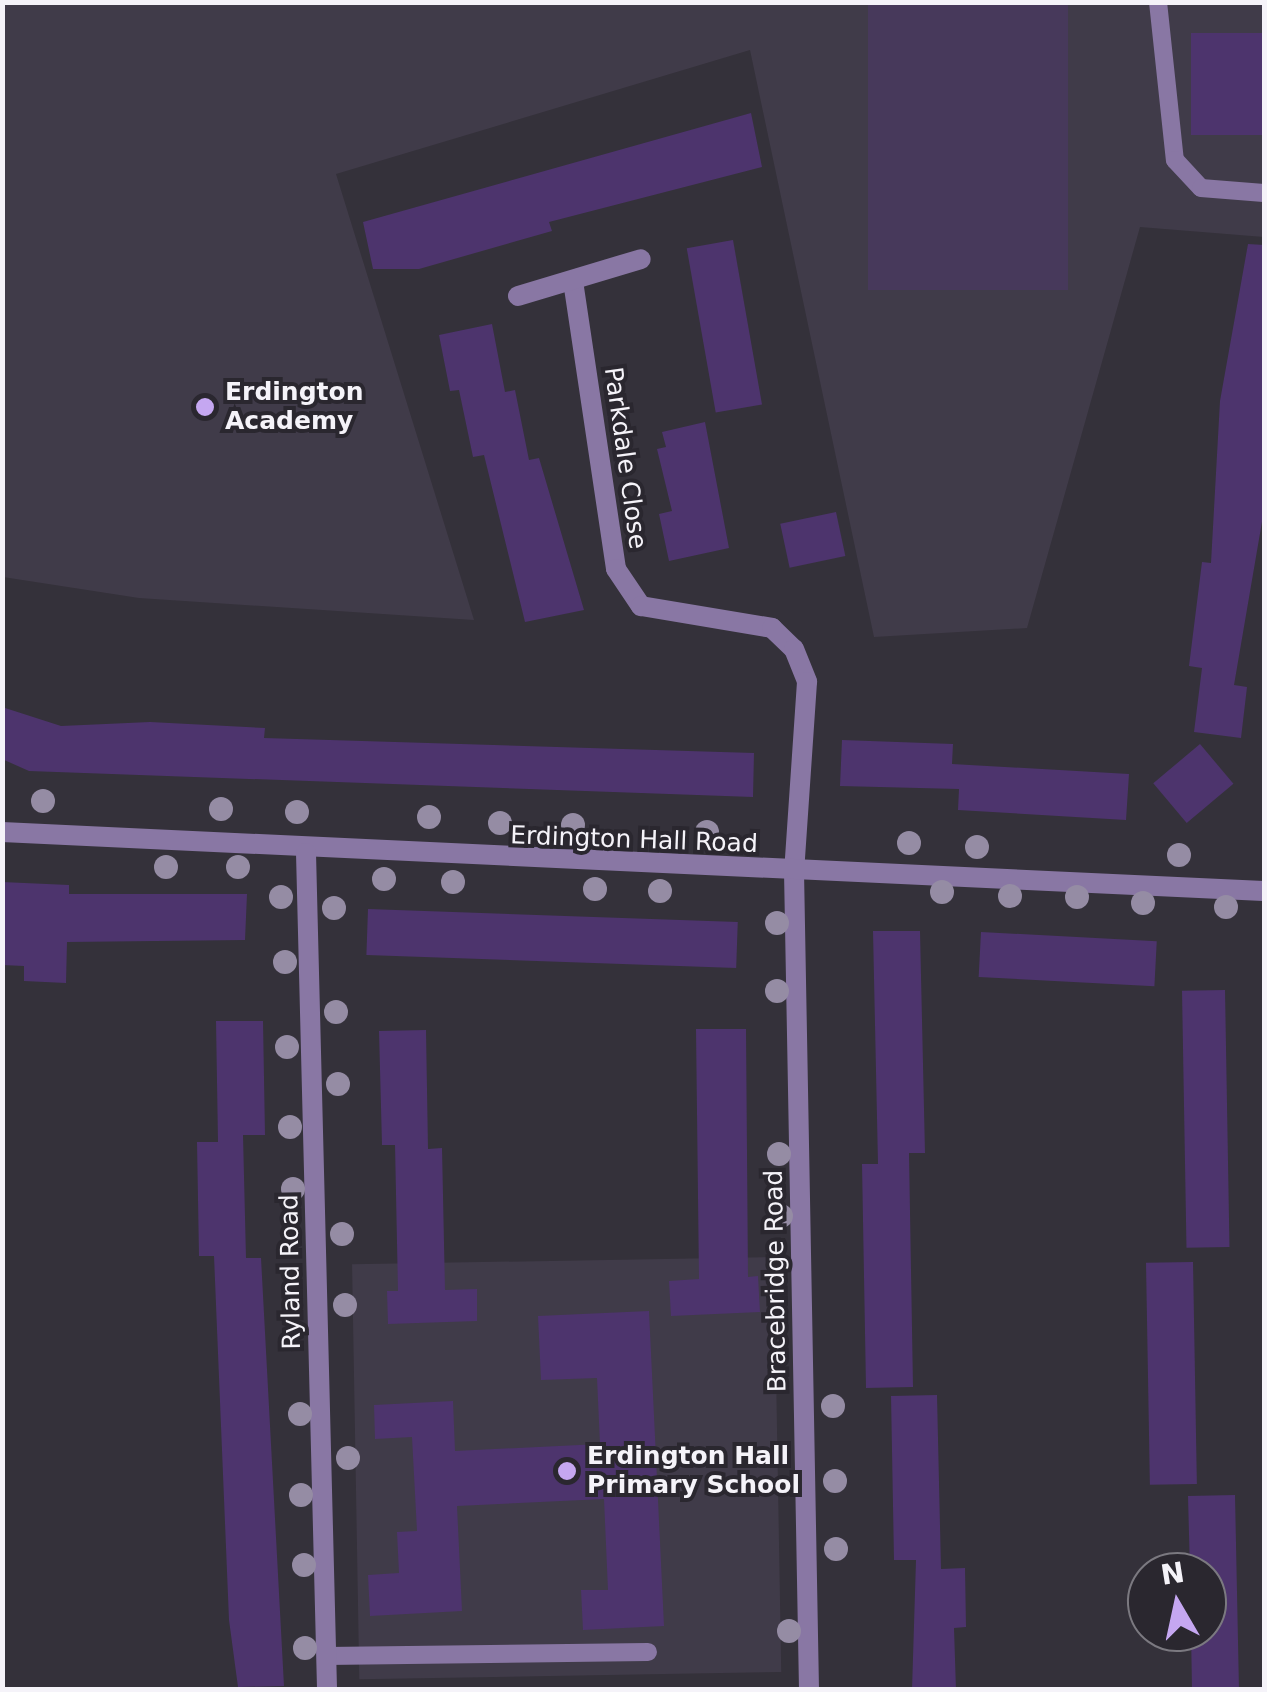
<!DOCTYPE html>
<style>
body{margin:0}
#map{position:relative;width:1267px;height:1692px;overflow:hidden;background:#34313a;font-family:"DejaVu Sans",sans-serif}
div>[style]{position:absolute}
[style*='--x']{left:calc(var(--x)*1px);top:calc(var(--y)*1px);width:calc(var(--w)*1px);rotate:calc(var(--a)*1deg)}
.built>*{inset:0;background:#403b49;transform-origin:0 0}
.green>*{inset:0;background:#47395b;transform-origin:0 0}
.building>*{inset:0;background:#4d346d;transform-origin:0 0}
.lane>*{height:18px;margin:-9px;padding:0 9px;transform-origin:9px;border-radius:9px;background:#8977a4}
.street>*{height:20px;margin:-10px;padding:0 10px;transform-origin:10px;border-radius:10px;background:#8977a4}
.trees>*{width:24px;height:24px;margin:-12px;border-radius:50%;background:#958ca4}
.dots>*{width:28px;height:28px;translate:-50% -50%;box-sizing:border-box;border:5px solid #2a272f;border-radius:50%}
span{translate:-50% -50%;white-space:nowrap;text-align:center;line-height:1.15;-webkit-text-stroke:8px #2a272f;paint-order:stroke}
.poi-label{font-size:25px;color:#f5f3f9;font-weight:700}
.left{translate:0 -50%;text-align:left}
.street-label{font-size:25px;color:#f5f3f9}
.frame{position:absolute;inset:0;border:5px solid #f5f3f9;pointer-events:none}
.north{position:absolute;left:1127px;top:1552px;width:100px;height:100px;box-sizing:border-box;background:#2a272f;border:2px solid #7b7980;border-radius:50%;rotate:351deg;font-size:28px;font-weight:700;line-height:40px;text-align:center;color:#f5f3f9}
.north::after{content:'';display:block;margin:auto;width:35px;height:45px;background:#c5a7f1;clip-path:polygon(50% 0,100% 100%,50% 72%,0 100%)}
</style>
<div id="map">
<div class="built">
<i style="clip-path:polygon(2px 3px,1264px 3px,1264px 237px,1140px 227px,1027px 628px,874px 637px,750px 50px,336px 174px,474px 620px,139px 598px,3px 577px)"></i>
<i style="left:774px;top:1257px;width:415px;height:422px;rotate:89deg"></i>
</div>
<div class="green">
<i style="left:868px;top:3px;width:200px;height:287px"></i>
</div>
<div class="building">
<i style="left:1264px;top:33px;width:102px;height:73px;rotate:90deg"></i>
<i style="clip-path:polygon(751px 113px,762px 167px,549px 222px,552px 231px,419px 269px,373px 269px,363px 222px)"></i>
<i style="left:733px;top:240px;width:167px;height:47px;rotate:80deg"></i>
<i style="clip-path:polygon(1248px 244px,1264px 245px,1264px 510px,1234px 685px,1247px 687px,1241px 738px,1194px 732px,1202px 668px,1189px 666px,1202px 562px,1211px 563px,1220px 401px)"></i>
<i style="clip-path:polygon(492px 324px,505px 392px,515px 390px,529px 460px,539px 458px,584px 610px,525px 622px,484px 455px,473px 457px,459px 390px,450px 391px,439px 335px)"></i>
<i style="clip-path:polygon(705px 422px,729px 548px,669px 561px,659px 514px,672px 511px,657px 449px,666px 447px,662px 432px)"></i>
<i style="left:836px;top:512px;width:45px;height:57px;rotate:78deg"></i>
<i style="clip-path:polygon(2px 707px,61px 726px,150px 722px,265px 728px,264px 738px,754px 753px,753px 797px,29px 771px,2px 759px)"></i>
<i style="clip-path:polygon(842px 740px,953px 744px,952px 764px,1129px 774px,1126px 820px,958px 810px,959px 789px,840px 786px)"></i>
<i style="left:1200px;top:744px;width:52px;height:61px;rotate:50deg"></i>
<i style="clip-path:polygon(2px 882px,69px 885px,69px 894px,247px 894px,245px 940px,67px 942px,66px 983px,24px 981px,24px 966px,2px 965px)"></i>
<i style="left:368px;top:909px;width:370px;height:46px;rotate:2deg"></i>
<i style="clip-path:polygon(873px 931px,920px 931px,925px 1153px,909px 1153px,913px 1387px,866px 1388px,862px 1164px,878px 1164px)"></i>
<i style="left:981px;top:932px;width:176px;height:45px;rotate:3deg"></i>
<i style="left:1225px;top:990px;width:257px;height:43px;rotate:89deg"></i>
<i style="clip-path:polygon(216px 1021px,263px 1021px,265px 1135px,243px 1135px,246px 1258px,261px 1258px,284px 1686px,238px 1687px,229px 1620px,214px 1256px,199px 1256px,197px 1142px,218px 1142px)"></i>
<i style="clip-path:polygon(696px 1029px,746px 1029px,748px 1277px,758px 1276px,760px 1312px,671px 1316px,669px 1281px,699px 1279px)"></i>
<i style="clip-path:polygon(426px 1030px,428px 1149px,442px 1148px,445px 1290px,477px 1289px,477px 1321px,388px 1324px,387px 1291px,398px 1291px,395px 1145px,382px 1145px,379px 1031px)"></i>
<i style="left:1193px;top:1262px;width:222px;height:47px;rotate:89deg"></i>
<i style="clip-path:polygon(649px 1311px,664px 1626px,583px 1630px,581px 1590px,608px 1590px,604px 1499px,457px 1506px,462px 1611px,370px 1616px,368px 1575px,399px 1573px,397px 1532px,417px 1531px,412px 1437px,375px 1439px,374px 1405px,453px 1401px,455px 1451px,600px 1444px,597px 1378px,541px 1380px,538px 1316px)"></i>
<i style="clip-path:polygon(937px 1395px,941px 1569px,965px 1568px,966px 1627px,954px 1628px,956px 1690px,912px 1690px,916px 1560px,894px 1560px,891px 1396px)"></i>
<i style="clip-path:polygon(1235px 1495px,1239px 1690px,1192px 1690px,1191px 1632px,1207px 1632px,1207px 1572px,1190px 1572px,1188px 1496px)"></i>
</div>
<div class="lane">
<i style="--x:1158;--y:2;--w:159;--a:83.9"></i>
<i style="--x:1175;--y:160;--w:38;--a:47"></i>
<i style="--x:1201;--y:188;--w:63;--a:4.5"></i>
<i style="--x:326;--y:1656;--w:322;--a:-0.7"></i>
</div>
<div class="street">
<i style="--x:573;--y:281;--w:291;--a:81.5"></i>
<i style="--x:616;--y:569;--w:45;--a:56"></i>
<i style="--x:641;--y:606;--w:133;--a:9.5"></i>
<i style="--x:772;--y:628;--w:30;--a:44"></i>
<i style="--x:794;--y:649;--w:35;--a:68"></i>
<i style="--x:807;--y:682;--w:189;--a:93.9"></i>
<i style="--x:794;--y:871;--w:819;--a:88.95"></i>
<i style="--x:518;--y:296;--w:128;--a:-16.7"></i>
<i style="--x:2;--y:832;--w:1263;--a:2.68"></i>
<i style="--x:306;--y:853;--w:837;--a:88.56"></i>
</div>
<div class="trees">
<i style="left:43px;top:801px"></i>
<i style="left:221px;top:809px"></i>
<i style="left:297px;top:812px"></i>
<i style="left:429px;top:817px"></i>
<i style="left:500px;top:823px"></i>
<i style="left:573px;top:825px"></i>
<i style="left:707px;top:832px"></i>
<i style="left:909px;top:843px"></i>
<i style="left:977px;top:847px"></i>
<i style="left:1179px;top:855px"></i>
<i style="left:166px;top:867px"></i>
<i style="left:238px;top:867px"></i>
<i style="left:384px;top:879px"></i>
<i style="left:453px;top:882px"></i>
<i style="left:595px;top:889px"></i>
<i style="left:660px;top:891px"></i>
<i style="left:942px;top:892px"></i>
<i style="left:1010px;top:896px"></i>
<i style="left:281px;top:897px"></i>
<i style="left:1077px;top:897px"></i>
<i style="left:1143px;top:903px"></i>
<i style="left:1226px;top:907px"></i>
<i style="left:334px;top:908px"></i>
<i style="left:777px;top:923px"></i>
<i style="left:285px;top:962px"></i>
<i style="left:777px;top:991px"></i>
<i style="left:336px;top:1012px"></i>
<i style="left:287px;top:1047px"></i>
<i style="left:338px;top:1084px"></i>
<i style="left:290px;top:1127px"></i>
<i style="left:779px;top:1154px"></i>
<i style="left:293px;top:1189px"></i>
<i style="left:781px;top:1216px"></i>
<i style="left:342px;top:1234px"></i>
<i style="left:345px;top:1305px"></i>
<i style="left:833px;top:1406px"></i>
<i style="left:300px;top:1414px"></i>
<i style="left:348px;top:1458px"></i>
<i style="left:835px;top:1481px"></i>
<i style="left:301px;top:1495px"></i>
<i style="left:836px;top:1549px"></i>
<i style="left:304px;top:1565px"></i>
<i style="left:789px;top:1631px"></i>
<i style="left:305px;top:1648px"></i>
</div>
<div class="dots">
<i style="left:205px;top:407px;background:#c5a7f1"></i>
<i style="left:567px;top:1471px;background:#c5a7f1"></i>
</div>
<div class="poi-label">
<span class="left" style="left:225px;top:407px">Erdington<br>Academy</span>
<span class="left" style="left:587px;top:1471px">Erdington Hall<br>Primary School</span>
</div>
<div class="street-label">
<span style="left:625px;top:458px;rotate:82deg">Parkdale Close</span>
<span style="left:634px;top:840px;rotate:2deg">Erdington Hall Road</span>
<span style="left:291px;top:1272px;rotate:-91deg">Ryland Road</span>
<span style="left:776px;top:1281px;rotate:-91deg">Bracebridge Road</span>
</div>
<div class="frame"></div>
<div class="north">N</div>
</div>
